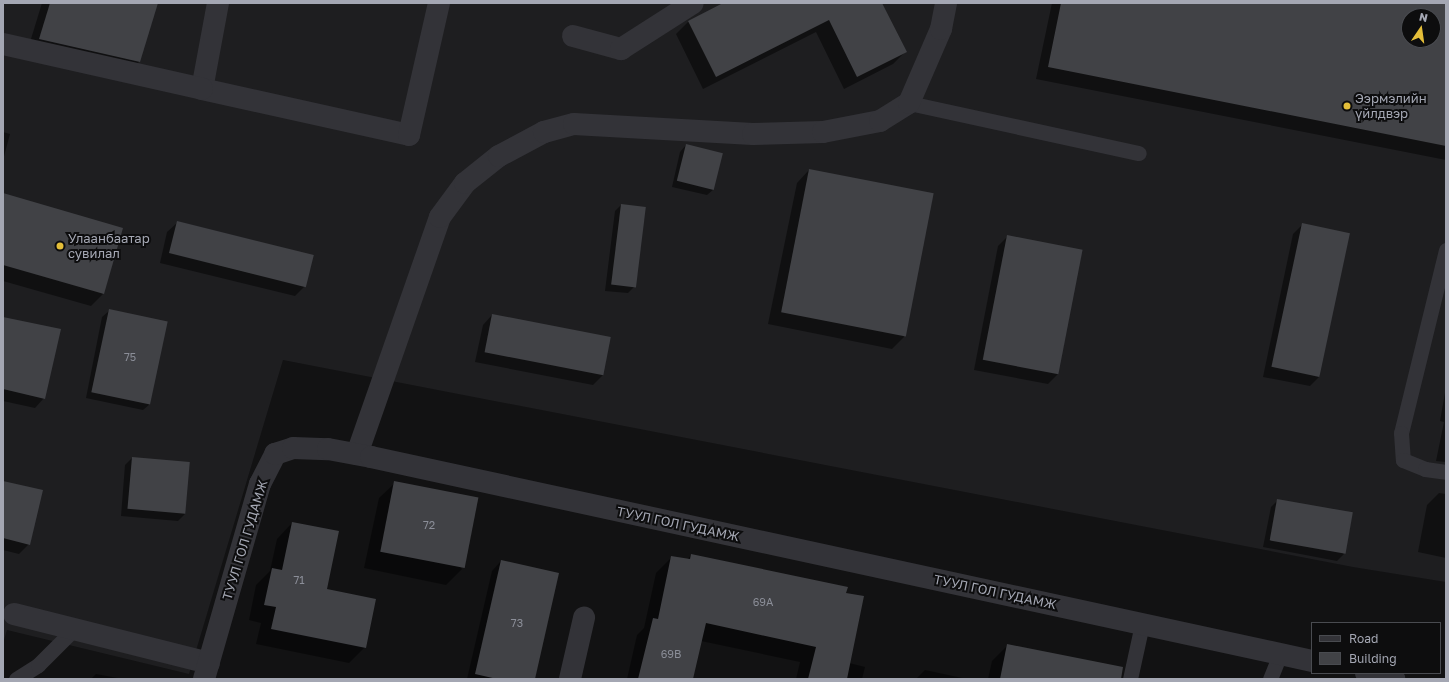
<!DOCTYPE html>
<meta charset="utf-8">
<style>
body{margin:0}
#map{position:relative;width:1449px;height:682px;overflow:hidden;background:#121213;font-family:"Golos Text",sans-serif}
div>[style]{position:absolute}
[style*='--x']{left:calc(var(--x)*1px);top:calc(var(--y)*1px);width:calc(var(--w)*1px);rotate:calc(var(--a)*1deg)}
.built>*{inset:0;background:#1e1e20}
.shadow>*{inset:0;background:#0007}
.building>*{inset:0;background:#414246;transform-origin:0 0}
.lane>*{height:15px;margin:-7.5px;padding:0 7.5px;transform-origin:7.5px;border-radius:7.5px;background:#333338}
.street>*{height:22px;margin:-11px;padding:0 11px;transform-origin:11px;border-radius:11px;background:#333338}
.dots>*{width:11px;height:11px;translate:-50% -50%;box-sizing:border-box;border:2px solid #0d0d0e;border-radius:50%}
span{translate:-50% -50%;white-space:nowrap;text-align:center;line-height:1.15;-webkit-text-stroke:4px #0d0d0e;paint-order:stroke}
.number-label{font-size:11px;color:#8b8e98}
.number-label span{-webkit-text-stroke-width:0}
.poi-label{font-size:13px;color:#a4a7b3}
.left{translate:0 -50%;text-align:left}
.street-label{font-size:13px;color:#a4a7b3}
.frame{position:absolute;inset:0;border:4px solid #a4a7b3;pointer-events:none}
.legend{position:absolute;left:1311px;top:622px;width:130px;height:52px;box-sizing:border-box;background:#0d0d0e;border:1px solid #494b50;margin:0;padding:5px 7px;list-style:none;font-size:12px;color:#a4a7b3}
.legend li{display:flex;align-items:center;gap:8px;height:20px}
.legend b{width:20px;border:1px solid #494b50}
.north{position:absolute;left:1401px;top:8px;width:40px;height:40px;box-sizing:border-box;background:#0d0d0e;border:1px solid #494b50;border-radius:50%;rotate:13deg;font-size:11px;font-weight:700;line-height:16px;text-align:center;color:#a4a7b3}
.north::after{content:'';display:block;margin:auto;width:14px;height:18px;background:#e4be39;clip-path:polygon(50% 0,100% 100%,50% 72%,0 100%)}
</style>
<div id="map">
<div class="built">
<i style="clip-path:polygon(evenodd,3px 3px,1446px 3px,1446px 582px,1353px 567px,283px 360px,189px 674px,7px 630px,3px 643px,3px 3px,1409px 16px,1433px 16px,1433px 40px,1409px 40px,1409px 16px)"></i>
</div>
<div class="shadow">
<i style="clip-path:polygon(42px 3px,157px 3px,139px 62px,127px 74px,27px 52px)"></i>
<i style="clip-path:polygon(726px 3px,881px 3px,905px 52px,893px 64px,844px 89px,816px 32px,703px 89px,676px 34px,688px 22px)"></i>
<i style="clip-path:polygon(evenodd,1052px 3px,1446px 3px,1446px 160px,1036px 79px,1052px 3px,1409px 16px,1433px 16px,1433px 40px,1409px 40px,1409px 16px)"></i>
<i style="clip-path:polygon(3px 132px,10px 134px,3px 160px)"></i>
<i style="clip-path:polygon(686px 145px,714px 189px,707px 195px,672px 187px,680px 152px)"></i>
<i style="clip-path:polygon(809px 170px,904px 337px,892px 349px,768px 324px,797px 183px)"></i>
<i style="clip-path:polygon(3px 194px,103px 294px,91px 306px,3px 281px)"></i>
<i style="clip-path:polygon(621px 205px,634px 287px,628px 293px,605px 291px,615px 211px)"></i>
<i style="clip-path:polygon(177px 223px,305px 286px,295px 296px,160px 263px,167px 232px)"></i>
<i style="clip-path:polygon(1303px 224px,1320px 376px,1310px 386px,1263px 377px,1293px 234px)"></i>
<i style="clip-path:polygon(1008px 236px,1058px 374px,1048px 384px,974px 370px,998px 246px)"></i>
<i style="clip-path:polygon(109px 311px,150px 404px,143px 410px,86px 398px,102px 317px)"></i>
<i style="clip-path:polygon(492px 315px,603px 375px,593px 385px,475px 362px,483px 325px)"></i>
<i style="clip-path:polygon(3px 318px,44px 398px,35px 408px,3px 401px)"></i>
<i style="clip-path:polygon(1446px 387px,1446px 462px,1436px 461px,1444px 422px,1440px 421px)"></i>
<i style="clip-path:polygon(132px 458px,185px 514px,178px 521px,121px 516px,125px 465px)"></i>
<i style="clip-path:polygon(3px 482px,29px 544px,19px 554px,3px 550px)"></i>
<i style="clip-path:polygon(395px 483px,462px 569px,446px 585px,364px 568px,379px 498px)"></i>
<i style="clip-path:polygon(1439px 493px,1446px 494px,1446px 558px,1418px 552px,1427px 505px)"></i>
<i style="clip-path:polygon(1278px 500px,1344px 554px,1337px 561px,1263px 547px,1271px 507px)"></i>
<i style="clip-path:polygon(292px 523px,326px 590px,365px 647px,349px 663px,256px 644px,261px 623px,249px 620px,256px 585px,270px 571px,277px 539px)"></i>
<i style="clip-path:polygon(691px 555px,845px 594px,849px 663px,865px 667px,862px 679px,796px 679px,800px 662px,701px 641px,692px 679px,627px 679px,637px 635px,644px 628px,656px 573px,672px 557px,687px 560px)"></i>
<i style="clip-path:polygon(501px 561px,534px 679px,467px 679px,492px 571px)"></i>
<i style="clip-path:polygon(1008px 645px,1091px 679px,988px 679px,992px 661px)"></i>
<i style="clip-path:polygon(925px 670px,967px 679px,916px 679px)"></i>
<i style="clip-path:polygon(96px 674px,123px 679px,91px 679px)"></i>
</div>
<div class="building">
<i style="clip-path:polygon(50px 3px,158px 3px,140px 62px,39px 39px)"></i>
<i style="clip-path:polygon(723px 3px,882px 3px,907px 52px,857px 77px,829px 20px,716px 77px,688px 21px)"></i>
<i style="clip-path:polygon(evenodd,1061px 3px,1446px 3px,1446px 146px,1048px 67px,1061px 3px,1409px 16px,1433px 16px,1433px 40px,1409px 40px,1409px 16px)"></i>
<i style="left:686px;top:144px;width:38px;height:38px;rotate:14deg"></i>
<i style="left:809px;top:169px;width:127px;height:146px;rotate:11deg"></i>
<i style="clip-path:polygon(3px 193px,123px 228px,104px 294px,3px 265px)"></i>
<i style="left:621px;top:204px;width:25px;height:81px;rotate:7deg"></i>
<i style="left:177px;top:221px;width:141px;height:33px;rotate:14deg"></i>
<i style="left:1302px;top:223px;width:49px;height:147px;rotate:12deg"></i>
<i style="left:1007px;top:235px;width:77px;height:127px;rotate:11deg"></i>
<i style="left:109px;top:309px;width:60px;height:85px;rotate:12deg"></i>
<i style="left:492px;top:314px;width:121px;height:39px;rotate:11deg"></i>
<i style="clip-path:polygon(3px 317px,61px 329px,45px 399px,3px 389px)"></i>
<i style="left:132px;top:457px;width:58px;height:52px;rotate:5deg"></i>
<i style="clip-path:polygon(3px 481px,43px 490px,30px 545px,3px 538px)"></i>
<i style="left:394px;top:481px;width:86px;height:72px;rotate:11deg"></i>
<i style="left:1277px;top:499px;width:77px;height:42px;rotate:10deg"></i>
<i style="clip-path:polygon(292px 522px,339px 531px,327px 589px,376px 599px,366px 648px,271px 629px,276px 607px,264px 605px,272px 568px,282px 570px)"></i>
<i style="clip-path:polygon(691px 554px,848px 587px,846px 593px,864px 596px,847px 679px,808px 679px,816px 647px,706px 623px,693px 679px,638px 679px,653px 618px,658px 619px,671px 556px,690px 559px)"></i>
<i style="clip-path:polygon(501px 560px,559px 573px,535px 679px,497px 679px,475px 674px)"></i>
<i style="clip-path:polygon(1007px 644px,1123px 667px,1121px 679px,1000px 679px)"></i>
</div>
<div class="lane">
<i style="--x:909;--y:103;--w:235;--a:12.3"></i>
<i style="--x:1446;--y:250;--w:188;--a:103.8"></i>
<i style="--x:1401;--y:433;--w:27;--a:86"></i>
<i style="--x:1403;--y:460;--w:24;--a:22"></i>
<i style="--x:1425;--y:469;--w:21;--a:8"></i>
<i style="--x:16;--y:679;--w:26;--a:-32"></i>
<i style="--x:38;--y:665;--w:51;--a:-45"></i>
<i style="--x:1130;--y:679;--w:56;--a:-77.7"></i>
<i style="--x:1270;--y:679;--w:27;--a:-68"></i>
</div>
<div class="street">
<i style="--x:218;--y:3;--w:87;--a:100.5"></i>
<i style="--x:202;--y:89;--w:212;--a:12.5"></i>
<i style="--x:409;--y:135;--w:135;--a:-77.2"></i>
<i style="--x:573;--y:36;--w:50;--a:15.2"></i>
<i style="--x:621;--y:49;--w:85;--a:-32.6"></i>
<i style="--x:3;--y:44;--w:204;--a:12.7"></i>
<i style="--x:357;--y:454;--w:251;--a:-70.7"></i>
<i style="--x:440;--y:217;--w:42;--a:-53.7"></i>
<i style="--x:465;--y:183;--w:43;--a:-38.5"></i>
<i style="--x:499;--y:156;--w:51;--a:-28.1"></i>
<i style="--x:544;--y:132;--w:31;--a:-15"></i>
<i style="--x:574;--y:124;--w:179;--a:3.2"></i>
<i style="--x:753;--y:134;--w:70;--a:-1.6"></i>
<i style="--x:823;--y:132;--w:58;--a:-10.9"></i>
<i style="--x:880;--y:121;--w:34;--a:-32"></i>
<i style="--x:909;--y:103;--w:81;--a:-66.6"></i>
<i style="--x:941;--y:29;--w:26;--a:-79"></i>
<i style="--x:14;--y:614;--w:201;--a:14.1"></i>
<i style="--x:1366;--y:673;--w:29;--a:12"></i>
<i style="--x:204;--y:679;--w:203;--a:-74"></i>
<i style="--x:260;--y:484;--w:34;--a:-63"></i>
<i style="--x:275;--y:454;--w:19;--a:-18"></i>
<i style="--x:293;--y:448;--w:35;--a:2"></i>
<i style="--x:328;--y:449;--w:44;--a:10.5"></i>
<i style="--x:371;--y:457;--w:963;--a:12.23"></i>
<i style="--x:570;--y:679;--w:63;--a:-77.1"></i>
</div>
<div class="dots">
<i style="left:1347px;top:106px;background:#e4be39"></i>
<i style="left:60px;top:246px;background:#e4be39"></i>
</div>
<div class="number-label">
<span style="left:130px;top:357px">75</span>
<span style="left:429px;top:525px">72</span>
<span style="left:299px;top:580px">71</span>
<span style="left:763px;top:602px">69А</span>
<span style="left:517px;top:623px">73</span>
<span style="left:671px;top:654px">69В</span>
</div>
<div class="poi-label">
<span class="left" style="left:1355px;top:106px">Ээрмэлийн<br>үйлдвэр</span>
<span class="left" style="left:68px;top:246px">Улаанбаатар<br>сувилал</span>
</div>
<div class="street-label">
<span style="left:678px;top:524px;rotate:12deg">ТУУЛ ГОЛ ГУДАМЖ</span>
<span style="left:245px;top:540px;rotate:-73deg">ТУУЛ ГОЛ ГУДАМЖ</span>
<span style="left:995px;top:592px;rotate:12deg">ТУУЛ ГОЛ ГУДАМЖ</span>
</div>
<div class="frame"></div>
<ul class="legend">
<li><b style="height:5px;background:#333338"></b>Road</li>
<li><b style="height:11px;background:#414246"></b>Building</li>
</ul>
<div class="north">N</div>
</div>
